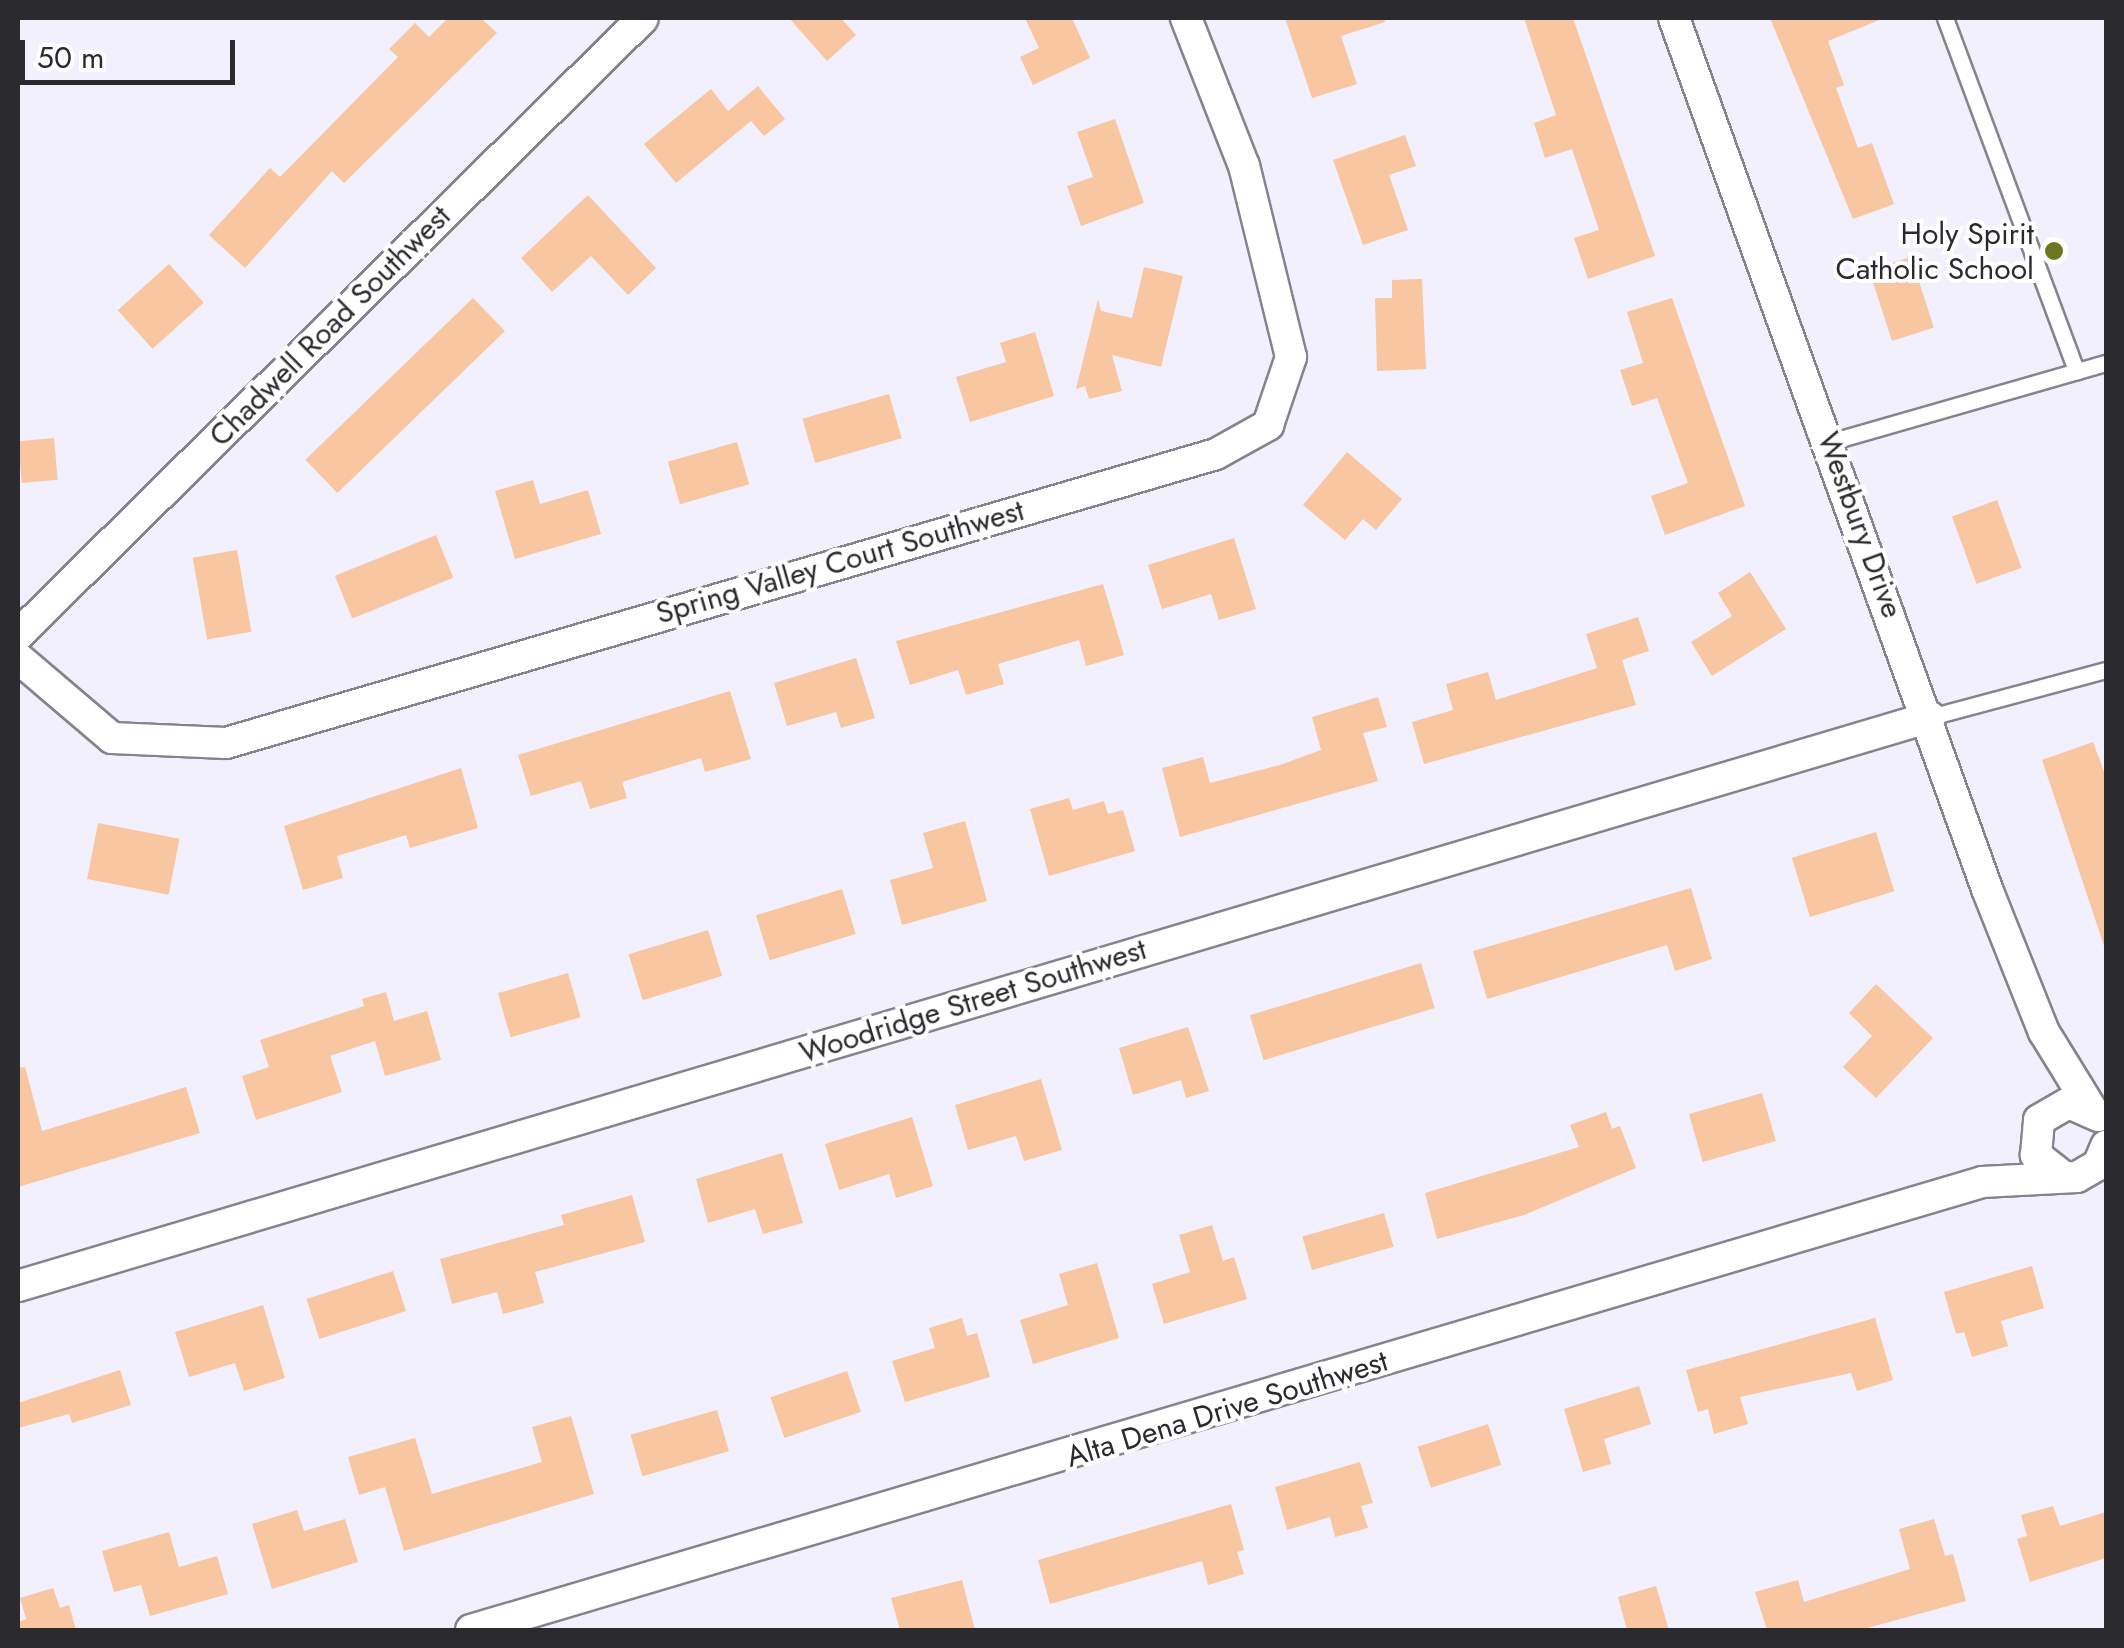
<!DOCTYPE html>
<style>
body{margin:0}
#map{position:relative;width:2124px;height:1648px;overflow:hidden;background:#f3f0fd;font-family:Jost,sans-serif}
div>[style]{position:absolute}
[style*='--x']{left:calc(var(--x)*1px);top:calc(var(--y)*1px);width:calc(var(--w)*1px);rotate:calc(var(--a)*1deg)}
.building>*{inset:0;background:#f8c6a0;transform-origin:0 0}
.roads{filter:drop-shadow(2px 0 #86838f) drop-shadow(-2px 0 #86838f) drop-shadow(0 2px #86838f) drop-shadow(0 -2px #86838f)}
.lane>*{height:15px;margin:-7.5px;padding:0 7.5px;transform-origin:7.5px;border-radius:7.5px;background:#fff}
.street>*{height:30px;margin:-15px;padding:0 15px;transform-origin:15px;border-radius:15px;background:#fff}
.dots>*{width:28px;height:28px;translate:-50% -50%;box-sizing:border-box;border:5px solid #fff;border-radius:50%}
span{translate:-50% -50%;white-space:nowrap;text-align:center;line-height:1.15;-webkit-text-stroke:8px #fff;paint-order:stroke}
.poi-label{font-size:30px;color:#2b2a2e}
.right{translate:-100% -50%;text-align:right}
.street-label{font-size:30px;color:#2b2a2e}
.frame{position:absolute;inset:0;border:20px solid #2b2a2e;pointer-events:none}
.scale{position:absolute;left:20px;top:40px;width:215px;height:45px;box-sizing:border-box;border:5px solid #2b2a2e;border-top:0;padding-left:12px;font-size:30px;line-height:35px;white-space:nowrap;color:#2b2a2e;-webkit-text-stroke:8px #fff;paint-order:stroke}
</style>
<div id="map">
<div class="building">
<i style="clip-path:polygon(448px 18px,481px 18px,497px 33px,344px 183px,332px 171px,245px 268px,209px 235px,270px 168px,280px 177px,398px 57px,389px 49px,415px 23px,429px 37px)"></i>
<i style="clip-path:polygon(789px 18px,841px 18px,856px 35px,827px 61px)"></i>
<i style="clip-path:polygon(1025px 18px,1072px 18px,1090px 58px,1033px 85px,1020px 57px,1039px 48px)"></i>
<i style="clip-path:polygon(1285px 18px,1384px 18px,1385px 22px,1341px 36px,1357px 84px,1312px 98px)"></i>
<i style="clip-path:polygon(1524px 18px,1573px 18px,1655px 256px,1588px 279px,1574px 238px,1599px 230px,1572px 149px,1545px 158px,1534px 123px,1556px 115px)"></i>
<i style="clip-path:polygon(1770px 18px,1884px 18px,1828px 41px,1844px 85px,1836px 88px,1858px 148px,1872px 143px,1894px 204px,1853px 219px)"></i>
<i style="clip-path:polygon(758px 86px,785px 119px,764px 136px,751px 121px,676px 183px,644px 144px,711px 89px,728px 111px)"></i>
<i style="clip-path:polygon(1115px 119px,1144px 203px,1081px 226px,1067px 186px,1093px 177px,1077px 132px)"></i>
<i style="clip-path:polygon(1405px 135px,1416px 166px,1389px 175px,1408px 230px,1363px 245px,1333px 160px)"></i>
<i style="clip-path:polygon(588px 195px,656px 268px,628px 295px,591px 256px,552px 292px,521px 258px)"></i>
<i style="left:1911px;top:257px;width:74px;height:44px;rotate:72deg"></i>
<i style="left:169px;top:264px;width:52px;height:69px;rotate:48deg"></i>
<i style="clip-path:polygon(1144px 267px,1183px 276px,1161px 367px,1112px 355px,1122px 391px,1089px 399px,1085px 386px,1076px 389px,1098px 299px,1101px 311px,1132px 318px)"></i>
<i style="clip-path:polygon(1422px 279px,1426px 369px,1377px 371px,1375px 298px,1392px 298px,1392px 280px)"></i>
<i style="left:473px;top:298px;width:46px;height:233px;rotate:46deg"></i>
<i style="clip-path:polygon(1672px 298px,1745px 506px,1665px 535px,1651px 496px,1688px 483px,1657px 398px,1632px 406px,1620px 370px,1643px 363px,1627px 312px)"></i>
<i style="clip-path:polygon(1035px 332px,1054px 396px,970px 422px,956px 377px,1006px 362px,1000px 343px)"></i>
<i style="left:889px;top:394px;width:46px;height:90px;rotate:74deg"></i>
<i style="left:54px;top:438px;width:42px;height:36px;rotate:85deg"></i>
<i style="left:737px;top:442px;width:44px;height:72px;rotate:74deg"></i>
<i style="clip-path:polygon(1347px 452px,1402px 499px,1376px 530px,1363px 519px,1345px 540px,1303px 505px)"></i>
<i style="clip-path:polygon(533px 480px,540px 504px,588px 490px,601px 534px,515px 559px,495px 491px)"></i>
<i style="left:1997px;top:500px;width:72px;height:48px;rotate:70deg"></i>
<i style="left:436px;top:535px;width:46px;height:109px;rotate:68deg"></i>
<i style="clip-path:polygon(1234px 538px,1256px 609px,1219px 620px,1211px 594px,1162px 609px,1148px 565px)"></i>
<i style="left:237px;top:550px;width:83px;height:45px;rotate:80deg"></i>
<i style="clip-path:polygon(1750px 572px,1786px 629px,1712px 676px,1691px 642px,1732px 616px,1718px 593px)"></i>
<i style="clip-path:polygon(1103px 584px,1124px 655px,1086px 666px,1079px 640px,998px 664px,1004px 684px,966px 695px,958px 670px,910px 685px,896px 641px)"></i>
<i style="clip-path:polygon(1638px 617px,1649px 651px,1622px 660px,1636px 705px,1424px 764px,1412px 722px,1453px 710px,1446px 684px,1488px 672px,1496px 700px,1597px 668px,1586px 634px)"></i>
<i style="clip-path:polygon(856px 658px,875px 718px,841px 728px,836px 712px,787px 726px,774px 683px)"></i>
<i style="clip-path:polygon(730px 691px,751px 759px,705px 772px,701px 758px,622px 782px,627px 798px,590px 809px,581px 781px,531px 796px,518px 755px)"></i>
<i style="clip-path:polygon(1378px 697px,1387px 727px,1363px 733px,1378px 781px,1180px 837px,1162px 768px,1203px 757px,1210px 783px,1280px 765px,1321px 750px,1312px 717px)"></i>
<i style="clip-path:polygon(2093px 742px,2106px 777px,2104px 946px,2042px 760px)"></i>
<i style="clip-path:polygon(461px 768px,478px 828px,410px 848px,406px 835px,337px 856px,343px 878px,303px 890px,284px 826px)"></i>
<i style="clip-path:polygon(1069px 798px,1073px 810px,1104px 801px,1108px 814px,1123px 810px,1135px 851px,1049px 876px,1030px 809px)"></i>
<i style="clip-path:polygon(965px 821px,987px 901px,902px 925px,890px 880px,933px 868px,923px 833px)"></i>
<i style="left:98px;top:823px;width:83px;height:57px;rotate:11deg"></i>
<i style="left:1876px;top:832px;width:62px;height:88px;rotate:73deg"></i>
<i style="clip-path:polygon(1691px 888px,1712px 959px,1675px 971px,1667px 945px,1487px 999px,1473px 951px)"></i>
<i style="left:842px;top:889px;width:47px;height:90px;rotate:73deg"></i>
<i style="left:708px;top:930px;width:48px;height:83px;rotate:73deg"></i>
<i style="left:1421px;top:963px;width:47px;height:179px;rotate:73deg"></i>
<i style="left:568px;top:973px;width:46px;height:73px;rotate:74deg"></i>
<i style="clip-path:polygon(1876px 984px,1933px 1038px,1876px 1098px,1843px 1067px,1872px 1036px,1849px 1013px)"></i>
<i style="clip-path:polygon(386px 992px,394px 1021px,427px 1011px,441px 1060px,385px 1076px,375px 1041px,330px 1056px,342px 1092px,256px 1120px,242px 1076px,269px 1067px,260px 1040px,364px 1006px,362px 999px)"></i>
<i style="clip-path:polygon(1188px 1027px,1209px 1091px,1186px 1098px,1181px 1080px,1133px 1095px,1119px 1048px)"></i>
<i style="clip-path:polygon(25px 1067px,42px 1131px,186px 1087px,200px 1133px,18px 1187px,18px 1068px)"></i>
<i style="clip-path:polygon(1041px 1079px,1062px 1150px,1024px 1161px,1016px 1136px,968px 1150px,955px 1105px)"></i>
<i style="left:1762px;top:1093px;width:50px;height:76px;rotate:74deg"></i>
<i style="clip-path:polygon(1606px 1112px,1612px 1129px,1620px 1126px,1636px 1168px,1524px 1215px,1437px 1239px,1425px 1193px,1579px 1147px,1570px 1125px)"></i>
<i style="clip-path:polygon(912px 1117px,933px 1186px,896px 1198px,889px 1174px,839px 1190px,825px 1144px)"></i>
<i style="clip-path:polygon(782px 1153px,803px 1223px,763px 1234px,755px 1209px,708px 1223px,696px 1179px)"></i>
<i style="clip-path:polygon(632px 1195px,645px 1242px,535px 1272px,544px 1303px,503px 1314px,497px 1292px,452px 1304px,440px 1259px,564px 1225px,561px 1215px)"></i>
<i style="left:1384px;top:1213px;width:35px;height:85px;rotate:74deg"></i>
<i style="clip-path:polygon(1212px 1225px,1223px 1261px,1234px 1257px,1247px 1299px,1164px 1324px,1152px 1284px,1190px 1272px,1179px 1235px)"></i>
<i style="clip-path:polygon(1097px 1263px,1119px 1338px,1033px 1364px,1020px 1320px,1068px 1305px,1059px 1274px)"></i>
<i style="clip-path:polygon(2032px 1266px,2044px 1308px,2001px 1321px,2008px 1346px,1972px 1357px,1964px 1332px,1956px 1334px,1944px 1292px)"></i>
<i style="left:393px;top:1271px;width:42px;height:91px;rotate:72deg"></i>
<i style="clip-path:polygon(263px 1305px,285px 1378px,244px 1391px,235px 1363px,189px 1377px,175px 1332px)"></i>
<i style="clip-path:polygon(962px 1318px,967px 1336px,977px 1333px,990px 1377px,905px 1402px,892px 1361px,935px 1348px,929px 1328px)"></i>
<i style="clip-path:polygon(1875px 1318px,1893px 1380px,1857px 1391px,1851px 1373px,1740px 1397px,1748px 1424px,1714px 1434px,1708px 1409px,1698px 1412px,1686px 1370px)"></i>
<i style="clip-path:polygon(120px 1370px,131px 1405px,72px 1423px,69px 1414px,18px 1428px,18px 1403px)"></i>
<i style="left:847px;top:1371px;width:43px;height:81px;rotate:71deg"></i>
<i style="clip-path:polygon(1639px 1386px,1651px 1424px,1604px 1439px,1611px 1464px,1583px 1472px,1564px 1409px)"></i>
<i style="left:717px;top:1410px;width:43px;height:90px;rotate:74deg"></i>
<i style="clip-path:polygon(571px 1416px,594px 1494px,404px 1551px,385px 1487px,359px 1495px,348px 1457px,415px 1438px,432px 1494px,542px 1462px,532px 1427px)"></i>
<i style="left:1488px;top:1424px;width:43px;height:74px;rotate:72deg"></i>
<i style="clip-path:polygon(1360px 1462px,1373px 1503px,1361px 1506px,1368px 1528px,1335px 1537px,1330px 1517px,1287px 1530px,1275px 1487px)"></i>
<i style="clip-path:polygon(1231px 1504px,1244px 1550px,1237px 1552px,1244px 1574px,1208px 1585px,1202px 1561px,1050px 1604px,1038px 1560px)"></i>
<i style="clip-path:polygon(2053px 1506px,2060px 1526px,2106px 1512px,2106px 1558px,2030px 1582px,2017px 1539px,2027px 1536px,2021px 1515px)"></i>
<i style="clip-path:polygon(297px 1510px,304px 1531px,345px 1519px,358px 1562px,272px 1589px,252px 1524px)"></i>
<i style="clip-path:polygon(1934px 1519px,1945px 1556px,1953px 1554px,1966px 1601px,1860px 1630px,1767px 1630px,1755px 1592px,1798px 1580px,1804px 1602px,1910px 1569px,1899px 1529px)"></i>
<i style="clip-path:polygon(169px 1532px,179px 1567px,217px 1556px,228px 1594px,150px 1616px,141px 1585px,114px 1592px,102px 1551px)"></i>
<i style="clip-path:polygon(962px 1580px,975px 1630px,900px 1630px,891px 1598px)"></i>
<i style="clip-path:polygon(1656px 1586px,1669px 1630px,1627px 1630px,1618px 1597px)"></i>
<i style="clip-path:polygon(53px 1588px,60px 1608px,69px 1605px,76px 1630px,18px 1630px,18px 1622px,26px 1619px,20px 1598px)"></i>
</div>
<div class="roads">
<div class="lane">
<i style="--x:1945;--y:18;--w:377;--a:69.6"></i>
<i style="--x:1830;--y:442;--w:287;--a:-16"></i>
<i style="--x:1930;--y:717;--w:182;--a:-15"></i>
</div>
<div class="street">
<i style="--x:1674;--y:18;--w:926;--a:70.23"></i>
<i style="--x:1987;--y:889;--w:154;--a:68.3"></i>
<i style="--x:2044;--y:1032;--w:92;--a:58.4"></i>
<i style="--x:18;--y:635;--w:878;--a:-44.63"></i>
<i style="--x:18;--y:658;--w:123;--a:40.4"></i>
<i style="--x:112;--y:738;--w:114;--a:2.5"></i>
<i style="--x:226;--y:743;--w:1031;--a:-16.27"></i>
<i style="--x:1216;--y:454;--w:60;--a:-29.1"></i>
<i style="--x:1268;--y:425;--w:72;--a:-71.3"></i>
<i style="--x:1291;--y:357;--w:197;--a:-103.8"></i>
<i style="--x:1244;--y:166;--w:159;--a:-111.4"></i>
<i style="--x:2064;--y:1177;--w:36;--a:-142"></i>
<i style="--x:2036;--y:1155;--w:35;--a:-85"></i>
<i style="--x:2039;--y:1120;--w:34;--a:-30"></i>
<i style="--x:2069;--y:1103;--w:32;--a:24"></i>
<i style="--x:18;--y:1286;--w:1995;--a:-16.57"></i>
<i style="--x:471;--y:1630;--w:1576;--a:-16.51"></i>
<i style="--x:1982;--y:1182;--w:95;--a:-3"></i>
<i style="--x:2077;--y:1177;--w:24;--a:-30"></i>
<i style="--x:2098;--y:1165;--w:21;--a:-67"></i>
</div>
</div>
<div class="dots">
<i style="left:2054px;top:251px;background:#6e751f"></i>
</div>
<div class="poi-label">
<span class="right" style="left:2034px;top:251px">Holy Spirit<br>Catholic School</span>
</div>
<div class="street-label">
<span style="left:330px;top:326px;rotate:-45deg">Chadwell Road Southwest</span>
<span style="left:1860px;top:525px;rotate:70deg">Westbury Drive</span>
<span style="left:840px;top:562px;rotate:-16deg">Spring Valley Court Southwest</span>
<span style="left:973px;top:1001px;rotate:-17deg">Woodridge Street Southwest</span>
<span style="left:1227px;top:1409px;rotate:-17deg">Alta Dena Drive Southwest</span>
</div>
<div class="frame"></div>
<div class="scale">50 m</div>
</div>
